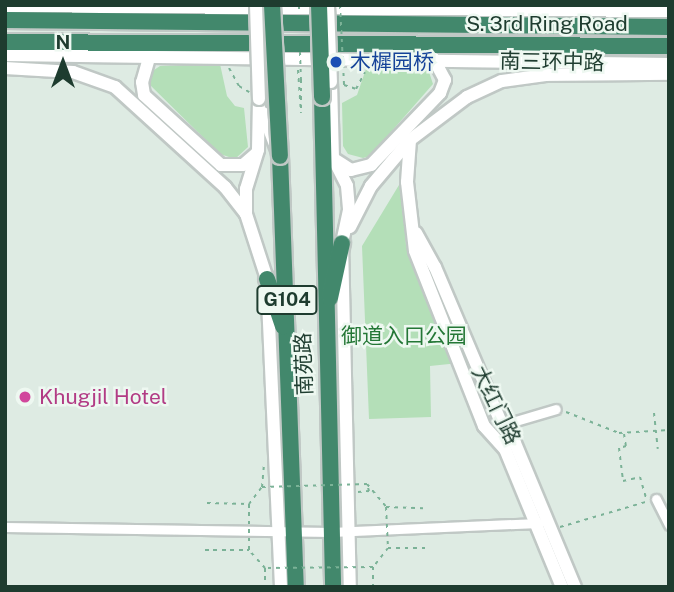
<!DOCTYPE html>
<meta charset="utf-8">
<style>
body{margin:0}
#map{position:relative;width:674px;height:592px;overflow:hidden;background:#deebe3;font-family:"Public Sans","Noto Sans SC",sans-serif}
div>[style]{position:absolute}
[style*='--x']{left:calc(var(--x)*1px);top:calc(var(--y)*1px);width:calc(var(--w)*1px);rotate:calc(var(--a)*1deg)}
.green>*{inset:0;background:#b4dfb8}
.path>*{height:2px;margin-top:-1px;transform-origin:0;background:repeating-linear-gradient(90deg,#7bb297 0 3.5px,transparent 0 8.5px)}
.roads{filter:drop-shadow(2px 0 #c0c8c5) drop-shadow(-2px 0 #c0c8c5) drop-shadow(0 2px #c0c8c5) drop-shadow(0 -2px #c0c8c5)}
.minor>*{height:9px;margin:-4.5px;padding:0 4.5px;transform-origin:4.5px;border-radius:4.5px;background:#fff}
.tertiary>*{height:12px;margin:-6px;padding:0 6px;transform-origin:6px;border-radius:6px;background:#fff}
.trunk>*{height:16px;margin:-8px;padding:0 8px;transform-origin:8px;border-radius:8px;background:#42886c}
.path-bridge>*{height:2px;margin-top:-1px;transform-origin:0;background:repeating-linear-gradient(90deg,#7bb297 0 3.5px,transparent 0 8.5px)}
.bridges{filter:drop-shadow(2px 0 #c0c8c5) drop-shadow(-2px 0 #c0c8c5) drop-shadow(0 2px #c0c8c5) drop-shadow(0 -2px #c0c8c5)}
.tertiary-bridge>*{height:12px;margin:-6px;padding:0 6px;transform-origin:6px;border-radius:6px;background:#fff}
.trunk-bridge>*{height:16px;margin:-8px;padding:0 8px;transform-origin:8px;border-radius:8px;background:#42886c}
.dots>*{width:19px;height:19px;translate:-50% -50%;box-sizing:border-box;border:4px solid #eef8f1;border-radius:50%}
span{translate:-50% -50%;white-space:nowrap;text-align:center;line-height:1.15;-webkit-text-stroke:5px #eef8f1;paint-order:stroke}
.shield-label span{padding:2px 5px;background:#eef8f1;border:2px solid;border-radius:5px;-webkit-text-stroke-width:0}
.shield-label{font-size:19px;color:#1e3c2f;font-weight:700}
.street-label{font-size:21px;color:#1e3c2f}
.transit-label{font-size:21px;color:#164399}
.left{translate:0 -50%;text-align:left}
.park-label{font-size:21px;color:#247736}
.hotel-label{font-size:21px;color:#b23c85}
.frame{position:absolute;inset:0;border:7px solid #1e3c2f;pointer-events:none}
.north{position:absolute;left:28px;top:28px;width:70px;height:70px;-webkit-text-stroke:5px #eef8f1;paint-order:stroke;rotate:0deg;font-size:19px;font-weight:700;line-height:28px;text-align:center;color:#1e3c2f}
.north::after{content:'';display:block;margin:auto;width:24px;height:32px;background:#1e3c2f;clip-path:polygon(50% 0,100% 100%,50% 72%,0 100%)}
</style>
<div id="map">
<div class="green">
<i style="clip-path:polygon(220px 64px,227px 96px,235px 106px,244px 108px,248px 147px,235px 159px,220px 154px,149px 84px,151px 72px,160px 66px)"></i>
<i style="clip-path:polygon(367px 66px,427px 66px,433px 84px,370px 156px,363px 158px,348px 154px,343px 146px,342px 103px,357px 95px)"></i>
<i style="clip-path:polygon(399px 185px,404px 193px,406px 246px,459px 363px,430px 366px,431px 417px,369px 419px,362px 246px)"></i>
</div>
<div class="path">
<i style="--x:229;--y:68;--w:21;--a:61"></i>
<i style="--x:239;--y:86;--w:12;--a:31"></i>
<i style="--x:298;--y:70;--w:43;--a:86"></i>
<i style="--x:301;--y:79;--w:34;--a:90"></i>
<i style="--x:344;--y:85;--w:13;--a:18"></i>
<i style="--x:356;--y:89;--w:19;--a:-62"></i>
<i style="--x:566;--y:412;--w:57;--a:21.6"></i>
<i style="--x:619;--y:433;--w:50;--a:-3.4"></i>
<i style="--x:654;--y:413;--w:36;--a:84"></i>
<i style="--x:624;--y:434;--w:12;--a:81"></i>
<i style="--x:626;--y:446;--w:7;--a:164"></i>
<i style="--x:619;--y:448;--w:33;--a:83"></i>
<i style="--x:623;--y:481;--w:17;--a:-13"></i>
<i style="--x:640;--y:477;--w:22;--a:74"></i>
<i style="--x:262;--y:487;--w:22;--a:-85"></i>
<i style="--x:358;--y:492;--w:11;--a:-5"></i>
<i style="--x:369;--y:491;--w:7;--a:-106"></i>
<i style="--x:207;--y:503;--w:42;--a:1.4"></i>
<i style="--x:386;--y:507;--w:37;--a:2"></i>
<i style="--x:560;--y:527;--w:93;--a:-16.3"></i>
<i style="--x:388;--y:548;--w:40;--a:0"></i>
<i style="--x:205;--y:550;--w:44;--a:0"></i>
<i style="--x:373;--y:567;--w:20;--a:90"></i>
<i style="--x:265;--y:568;--w:19;--a:90"></i>
</div>
<div class="roads">
<div class="minor">
<i style="--x:502;--y:425;--w:56;--a:-16.5"></i>
<i style="--x:656;--y:499;--w:29;--a:63"></i>
<i style="--x:5;--y:527;--w:326;--a:0.9"></i>
<i style="--x:331;--y:532;--w:208;--a:-2.5"></i>
</div>
<div class="tertiary">
<i style="--x:5;--y:6;--w:664;--a:0.43"></i>
<i style="--x:5;--y:55;--w:664;--a:0.78"></i>
<i style="--x:149;--y:58;--w:25;--a:106"></i>
<i style="--x:142;--y:82;--w:13;--a:81"></i>
<i style="--x:144;--y:95;--w:104;--a:42.3"></i>
<i style="--x:221;--y:165;--w:22;--a:0"></i>
<i style="--x:243;--y:165;--w:18;--a:-41"></i>
<i style="--x:5;--y:68;--w:68;--a:3.4"></i>
<i style="--x:73;--y:72;--w:45;--a:19.7"></i>
<i style="--x:115;--y:87;--w:149;--a:42.3"></i>
<i style="--x:225;--y:187;--w:34;--a:52"></i>
<i style="--x:246;--y:214;--w:68;--a:72.1"></i>
<i style="--x:267;--y:279;--w:308;--a:87.4"></i>
<i style="--x:331;--y:82;--w:76;--a:88.5"></i>
<i style="--x:333;--y:158;--w:31;--a:63"></i>
<i style="--x:347;--y:186;--w:24;--a:85"></i>
<i style="--x:349;--y:210;--w:34;--a:102"></i>
<i style="--x:342;--y:243;--w:344;--a:88.7"></i>
<i style="--x:263;--y:113;--w:45;--a:69.1"></i>
<i style="--x:410;--y:140;--w:42;--a:94.1"></i>
<i style="--x:407;--y:182;--w:69;--a:83.4"></i>
<i style="--x:415;--y:251;--w:188;--a:68.5"></i>
<i style="--x:484;--y:426;--w:31;--a:48"></i>
<i style="--x:505;--y:449;--w:149;--a:67.6"></i>
<i style="--x:334;--y:159;--w:20;--a:33"></i>
<i style="--x:351;--y:170;--w:21;--a:-14"></i>
<i style="--x:371;--y:165;--w:100;--a:-46.2"></i>
<i style="--x:440;--y:93;--w:14;--a:-69"></i>
<i style="--x:445;--y:80;--w:24;--a:-118"></i>
<i style="--x:246;--y:214;--w:25;--a:-90"></i>
<i style="--x:246;--y:189;--w:41;--a:-72.9"></i>
<i style="--x:258;--y:150;--w:51;--a:-88.9"></i>
<i style="--x:350;--y:227;--w:46;--a:-62.9"></i>
<i style="--x:371;--y:186;--w:60;--a:-49.7"></i>
<i style="--x:410;--y:140;--w:71;--a:-37"></i>
<i style="--x:467;--y:97;--w:38;--a:-25"></i>
<i style="--x:502;--y:81;--w:44;--a:-7.8"></i>
<i style="--x:546;--y:75;--w:123;--a:-0.5"></i>
<i style="--x:416;--y:233;--w:39;--a:61"></i>
<i style="--x:435;--y:267;--w:172;--a:67"></i>
<i style="--x:502;--y:425;--w:22;--a:54"></i>
<i style="--x:515;--y:443;--w:156;--a:67.4"></i>
</div>
<div class="trunk">
<i style="--x:5;--y:20;--w:664;--a:0.6"></i>
<i style="--x:5;--y:42;--w:664;--a:0.35"></i>
<i style="--x:322;--y:97;--w:490;--a:88.7"></i>
<i style="--x:280;--y:156;--w:431;--a:87.9"></i>
<i style="--x:267;--y:279;--w:50;--a:71.2"></i>
<i style="--x:330;--y:298;--w:56;--a:-77.7"></i>
</div>
</div>
<div class="path-bridge">
<i style="--x:299;--y:5;--w:6;--a:90"></i>
<i style="--x:340;--y:5;--w:80;--a:87.1"></i>
<i style="--x:300;--y:52;--w:27;--a:88"></i>
<i style="--x:367;--y:484;--w:30;--a:50"></i>
<i style="--x:386;--y:507;--w:41;--a:87.2"></i>
<i style="--x:388;--y:548;--w:24;--a:128"></i>
<i style="--x:373;--y:567;--w:108;--a:179.5"></i>
<i style="--x:265;--y:568;--w:24;--a:-132"></i>
<i style="--x:249;--y:550;--w:46;--a:-90"></i>
<i style="--x:249;--y:504;--w:21;--a:-53"></i>
<i style="--x:262;--y:487;--w:105;--a:-1.6"></i>
</div>
<div class="bridges">
<div class="tertiary-bridge">
<i style="--x:256;--y:5;--w:94;--a:88.2"></i>
<i style="--x:328;--y:5;--w:77;--a:87.8"></i>
</div>
<div class="trunk-bridge">
<i style="--x:272;--y:5;--w:151;--a:87"></i>
<i style="--x:319;--y:5;--w:92;--a:88.1"></i>
</div>
</div>
<div class="dots">
<i style="left:336px;top:62px;background:#1a4fb4"></i>
<i style="left:25px;top:397px;background:#d1479c"></i>
</div>
<div class="shield-label">
<span style="left:287px;top:300px">G104</span>
</div>
<div class="street-label">
<span style="left:547px;top:24px">S. 3rd Ring Road</span>
<span style="left:552px;top:62px;rotate:1deg">南三环中路</span>
<span style="left:304px;top:364px;rotate:-92deg">南苑路</span>
<span style="left:496px;top:405px;rotate:64deg">大红门路</span>
</div>
<div class="transit-label">
<span class="left" style="left:350px;top:62px">木樨园桥</span>
</div>
<div class="park-label">
<span style="left:404px;top:336px">御道入口公园</span>
</div>
<div class="hotel-label">
<span class="left" style="left:39px;top:397px">Khugjil Hotel</span>
</div>
<div class="frame"></div>
<div class="north">N</div>
</div>
